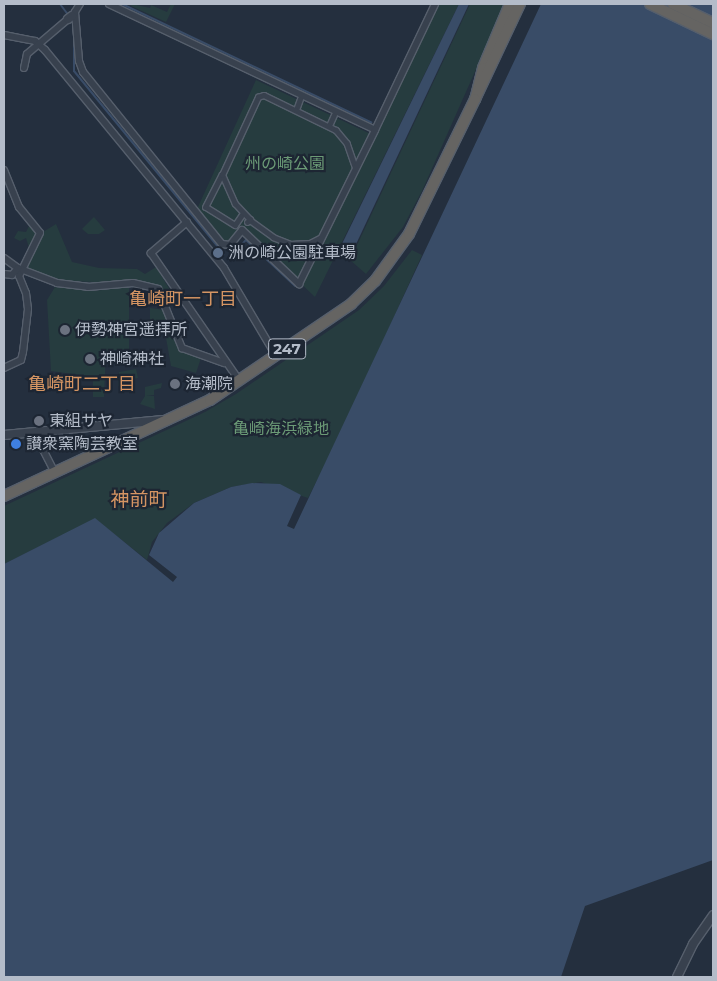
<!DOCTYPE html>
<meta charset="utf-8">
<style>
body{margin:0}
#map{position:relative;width:717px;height:981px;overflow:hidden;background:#242f3e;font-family:Montserrat,"Noto Sans JP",sans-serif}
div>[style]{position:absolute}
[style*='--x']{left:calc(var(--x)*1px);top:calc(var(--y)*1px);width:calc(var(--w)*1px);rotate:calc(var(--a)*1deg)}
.green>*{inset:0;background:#263c3f}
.water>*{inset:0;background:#394c67}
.stream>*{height:2px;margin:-1px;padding:0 1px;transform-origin:1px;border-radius:1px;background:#394c67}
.roads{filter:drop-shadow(1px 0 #565f6c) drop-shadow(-1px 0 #565f6c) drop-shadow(0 1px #565f6c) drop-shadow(0 -1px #565f6c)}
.pedestrian>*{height:4.5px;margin:-2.25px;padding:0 2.25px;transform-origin:2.25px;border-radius:2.25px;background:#38414e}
.minor>*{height:6px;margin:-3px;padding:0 3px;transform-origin:3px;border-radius:3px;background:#38414e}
.tertiary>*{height:8px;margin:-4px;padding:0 4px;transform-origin:4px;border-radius:4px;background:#38414e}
.trunk>*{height:10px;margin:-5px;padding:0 5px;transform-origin:5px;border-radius:5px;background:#656462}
.dots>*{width:14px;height:14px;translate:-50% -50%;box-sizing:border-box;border:2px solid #1d2633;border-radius:50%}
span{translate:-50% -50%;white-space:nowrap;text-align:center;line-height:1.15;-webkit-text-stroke:4.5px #1d2633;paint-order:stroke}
.shield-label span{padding:1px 4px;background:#1d2633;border:1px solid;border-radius:4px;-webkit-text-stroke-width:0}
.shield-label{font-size:15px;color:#b4bcc9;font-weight:700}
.park-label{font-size:16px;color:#6b9a76}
.poi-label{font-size:16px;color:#b4bcc9}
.left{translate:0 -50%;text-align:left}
.neighbourhood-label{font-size:18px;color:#d59563}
.quarter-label{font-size:19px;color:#d59563}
.frame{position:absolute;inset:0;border:5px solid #b4bcc9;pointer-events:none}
</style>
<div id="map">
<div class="green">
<i style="clip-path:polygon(132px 4px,150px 8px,151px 5px,167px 12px,171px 4px,175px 4px,166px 22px,131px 6px)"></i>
<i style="clip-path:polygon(438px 4px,459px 4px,315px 297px,241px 227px,232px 239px,223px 242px,197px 209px,256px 80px,375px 136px)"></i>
<i style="clip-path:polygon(470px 4px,505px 4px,422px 191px,403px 227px,366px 274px,350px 260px)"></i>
<i style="clip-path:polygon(94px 217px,105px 230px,99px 234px,88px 234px,82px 229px)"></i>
<i style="clip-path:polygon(56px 224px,72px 262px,99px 268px,137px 269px,145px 274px,156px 267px,170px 290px,163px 292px,152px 284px,66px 281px,30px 271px,28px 267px,43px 232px)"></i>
<i style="clip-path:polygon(29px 226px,38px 234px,29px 248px,26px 238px,20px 241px,14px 238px,18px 231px,26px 232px)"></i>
<i style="clip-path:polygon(412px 250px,422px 255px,340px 436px,308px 498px,261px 482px,231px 487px,194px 503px,167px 523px,152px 542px,147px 560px,95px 519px,4px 564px,4px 506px,205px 412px,236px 394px,359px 310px,384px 286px)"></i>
<i style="clip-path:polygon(55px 287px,93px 291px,129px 287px,129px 349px,106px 351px,104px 397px,93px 397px,93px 377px,51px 371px,47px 300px)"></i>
<i style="clip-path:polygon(150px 308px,165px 310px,181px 351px,201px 358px,196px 373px,171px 366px,163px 321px,150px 323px)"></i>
<i style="clip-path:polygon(136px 369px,138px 378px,127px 380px,126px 385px,118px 386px,119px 372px)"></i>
<i style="clip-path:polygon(162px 383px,161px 388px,154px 390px,154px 395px,146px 396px,154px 396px,155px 409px,140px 404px,145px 396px,145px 387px)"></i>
</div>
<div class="water">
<i style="clip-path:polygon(459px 4px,469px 4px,350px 257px,339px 250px)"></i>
<i style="clip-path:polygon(541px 4px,713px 4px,713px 860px,585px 906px,561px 977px,4px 977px,4px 564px,95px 518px,173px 582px,177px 577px,149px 555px,159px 533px,194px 503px,231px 487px,252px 483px,280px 484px,301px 495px,287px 526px,294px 529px)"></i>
</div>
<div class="stream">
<i style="--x:60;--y:4;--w:15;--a:53"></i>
<i style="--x:122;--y:4;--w:276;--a:25.4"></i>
<i style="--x:74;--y:34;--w:37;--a:90"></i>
<i style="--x:74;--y:71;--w:237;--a:50.7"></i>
<i style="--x:229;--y:260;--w:26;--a:-50"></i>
<i style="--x:246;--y:240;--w:67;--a:43.2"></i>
</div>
<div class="roads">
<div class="pedestrian">
<i style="--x:296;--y:110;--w:12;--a:-70"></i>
<i style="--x:329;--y:126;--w:12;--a:-66"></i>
<i style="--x:222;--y:175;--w:36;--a:117"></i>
<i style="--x:206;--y:207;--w:34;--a:32"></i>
<i style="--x:235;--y:225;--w:14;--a:-56"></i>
<i style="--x:250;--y:220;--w:29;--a:36"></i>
<i style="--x:273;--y:237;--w:18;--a:22"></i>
<i style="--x:290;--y:244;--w:20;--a:-3"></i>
<i style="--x:310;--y:243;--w:11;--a:-27"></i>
<i style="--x:247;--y:222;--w:4;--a:-34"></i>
<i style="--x:250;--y:220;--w:22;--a:-133"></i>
<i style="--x:235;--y:204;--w:32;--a:-114"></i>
<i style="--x:222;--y:175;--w:86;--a:-65.2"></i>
<i style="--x:258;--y:97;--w:6;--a:-18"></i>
<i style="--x:264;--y:95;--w:80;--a:25.9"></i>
<i style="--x:336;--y:130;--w:17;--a:50"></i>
<i style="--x:347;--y:143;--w:24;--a:71"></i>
</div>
<div class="minor">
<i style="--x:109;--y:4;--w:294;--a:25.3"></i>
<i style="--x:375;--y:130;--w:140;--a:-64.5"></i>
<i style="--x:75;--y:12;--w:49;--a:85.3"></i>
<i style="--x:79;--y:61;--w:12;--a:70"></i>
<i style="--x:83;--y:72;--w:221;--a:51.1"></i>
<i style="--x:222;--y:244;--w:8;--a:7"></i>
<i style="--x:230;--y:245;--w:19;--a:-51"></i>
<i style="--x:242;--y:230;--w:79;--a:43.5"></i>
<i style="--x:299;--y:284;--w:172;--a:-63.7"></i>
<i style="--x:73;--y:15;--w:13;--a:-58"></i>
<i style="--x:4;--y:35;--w:32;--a:11"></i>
<i style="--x:35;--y:41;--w:13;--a:42"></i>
<i style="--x:45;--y:50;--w:282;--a:50.6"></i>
<i style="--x:224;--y:268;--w:102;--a:59.4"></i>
<i style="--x:24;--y:68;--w:14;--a:-78"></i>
<i style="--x:27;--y:54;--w:54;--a:-40.5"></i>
<i style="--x:4;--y:170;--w:40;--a:68"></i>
<i style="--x:19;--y:207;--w:33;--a:51"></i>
<i style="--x:40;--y:233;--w:48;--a:116"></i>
<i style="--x:19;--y:276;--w:18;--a:68"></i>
<i style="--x:26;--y:293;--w:16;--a:83"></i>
<i style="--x:28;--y:309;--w:43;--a:96.6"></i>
<i style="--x:23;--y:352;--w:8;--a:104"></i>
<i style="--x:21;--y:360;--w:19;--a:155"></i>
<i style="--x:187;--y:222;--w:48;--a:139.3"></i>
<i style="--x:151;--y:253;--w:155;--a:55.3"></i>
<i style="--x:4;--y:258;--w:17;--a:36"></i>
<i style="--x:18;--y:268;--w:42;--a:21"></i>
<i style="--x:57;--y:283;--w:31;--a:7"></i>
<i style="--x:88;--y:287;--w:45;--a:-5.1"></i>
<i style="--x:133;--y:283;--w:26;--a:13"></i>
<i style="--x:158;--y:289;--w:64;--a:67.9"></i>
<i style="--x:182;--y:348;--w:45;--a:19.7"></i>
<i style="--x:4;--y:274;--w:8;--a:7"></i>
<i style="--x:12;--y:275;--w:9;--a:-49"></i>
<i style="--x:34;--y:432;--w:46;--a:62.9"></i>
</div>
<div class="tertiary">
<i style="--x:68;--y:19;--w:5;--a:-37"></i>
<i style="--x:4;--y:435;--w:160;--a:-5.4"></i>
<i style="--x:677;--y:977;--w:37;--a:-64"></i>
<i style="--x:693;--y:944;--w:35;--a:-55"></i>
</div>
<div class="trunk">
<i style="--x:510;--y:4;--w:69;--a:112.9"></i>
<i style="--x:483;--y:68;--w:32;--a:104"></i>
<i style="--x:475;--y:99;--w:105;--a:-64.7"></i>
<i style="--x:650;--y:4;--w:70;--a:25.5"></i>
<i style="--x:673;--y:4;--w:44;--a:25.4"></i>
<i style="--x:4;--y:496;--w:227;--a:-25"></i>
<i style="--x:210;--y:400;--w:171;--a:-34.2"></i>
<i style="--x:351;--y:304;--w:33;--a:-44"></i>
<i style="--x:375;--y:281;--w:58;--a:-54.1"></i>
<i style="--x:409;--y:234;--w:150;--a:-63.9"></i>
</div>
</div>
<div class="dots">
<i style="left:218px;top:253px;background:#5c6f8a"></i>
<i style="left:65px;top:330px;background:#6b7280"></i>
<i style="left:90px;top:359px;background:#6b7280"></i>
<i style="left:175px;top:384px;background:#6b7280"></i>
<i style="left:39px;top:421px;background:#6b7280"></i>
<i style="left:16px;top:444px;background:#3f7fe0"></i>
</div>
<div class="shield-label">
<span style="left:287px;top:349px">247</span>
</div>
<div class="park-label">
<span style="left:285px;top:164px">州の崎公園</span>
<span style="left:281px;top:429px">亀崎海浜緑地</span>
</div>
<div class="poi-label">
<span class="left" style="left:228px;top:253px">洲の崎公園駐車場</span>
<span class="left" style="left:75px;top:330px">伊勢神宮遥拝所</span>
<span class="left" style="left:100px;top:359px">神崎神社</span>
<span class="left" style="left:185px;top:384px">海潮院</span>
<span class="left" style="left:49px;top:421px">東組サヤ</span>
<span class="left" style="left:26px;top:444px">讃衆窯陶芸教室</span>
</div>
<div class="neighbourhood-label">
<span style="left:183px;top:299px">亀崎町一丁目</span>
<span style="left:82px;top:384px">亀崎町二丁目</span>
</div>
<div class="quarter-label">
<span style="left:139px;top:500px">神前町</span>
</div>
<div class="frame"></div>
</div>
